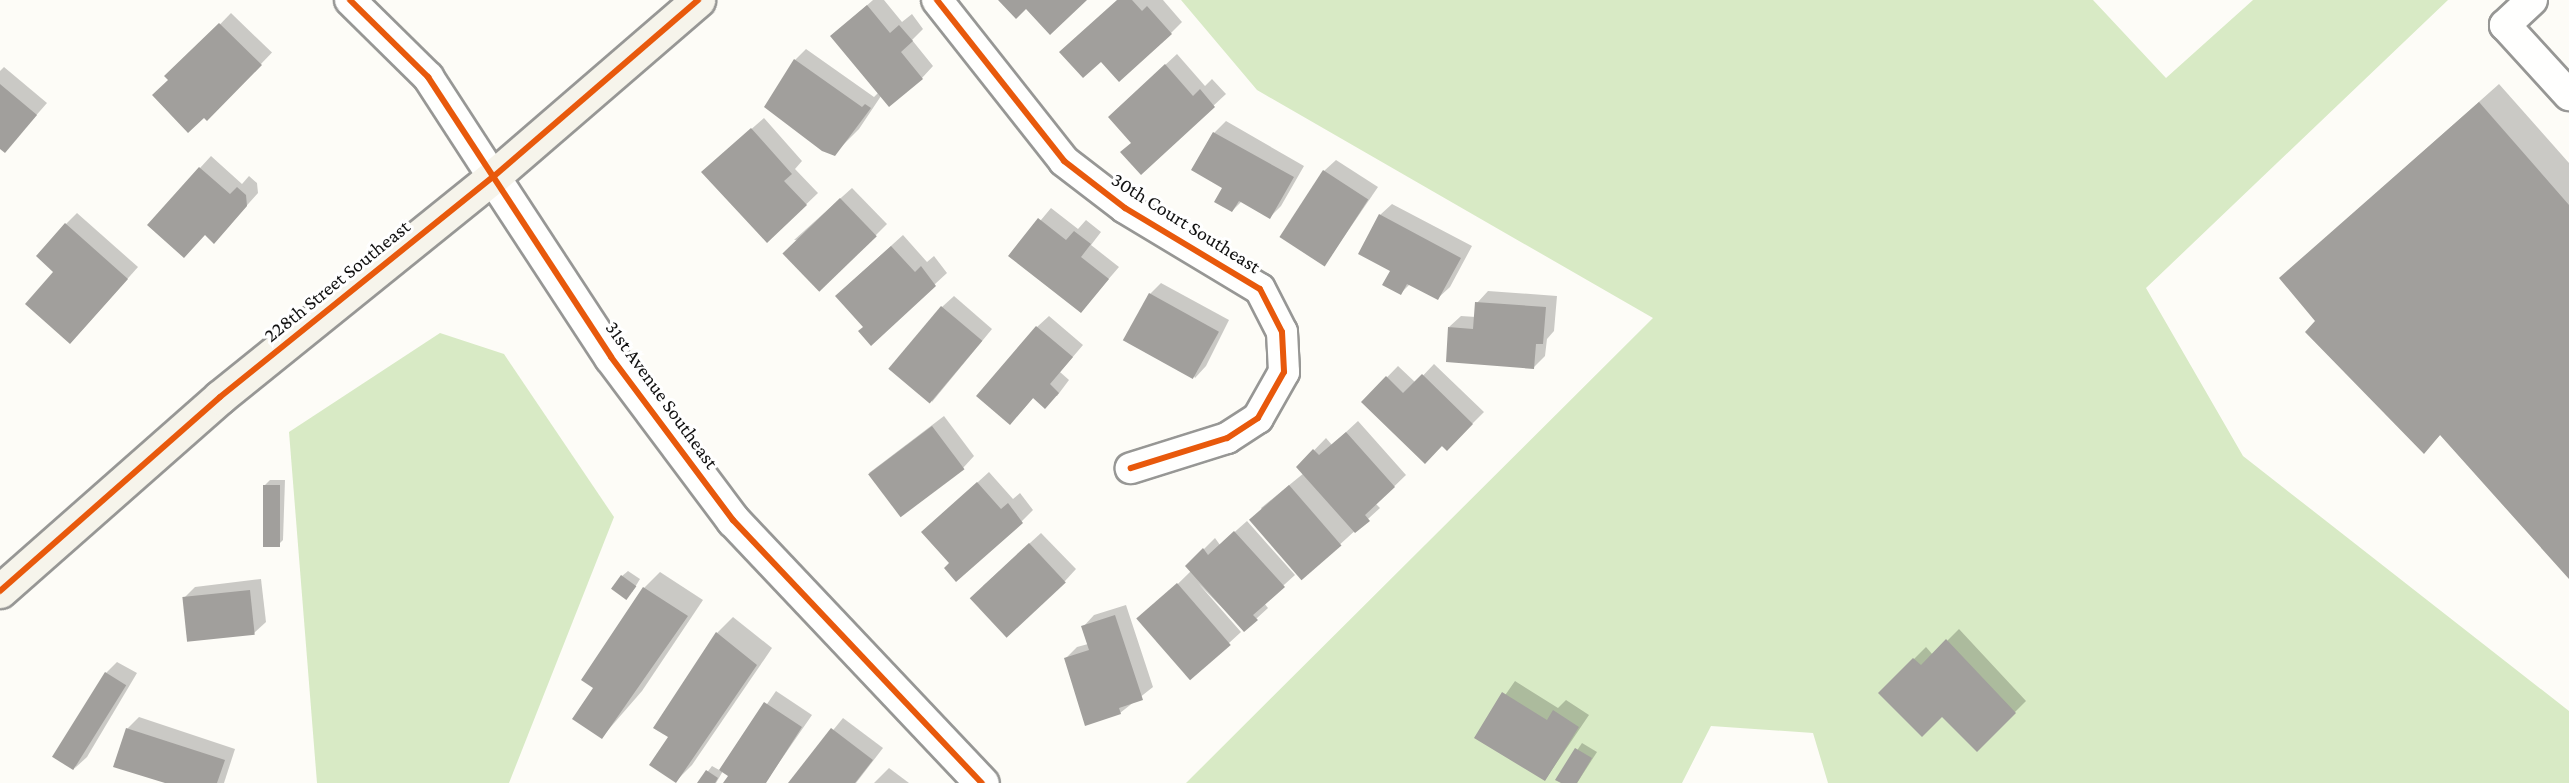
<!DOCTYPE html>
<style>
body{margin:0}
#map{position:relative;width:2569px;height:783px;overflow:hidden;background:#fdfcf7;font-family:"Crimson Pro",serif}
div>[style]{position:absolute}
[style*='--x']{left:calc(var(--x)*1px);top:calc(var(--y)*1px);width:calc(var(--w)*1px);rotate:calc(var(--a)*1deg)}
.forest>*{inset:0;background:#d8eac5}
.shadow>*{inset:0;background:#0003;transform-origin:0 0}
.building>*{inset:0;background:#a19f9c;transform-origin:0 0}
.roads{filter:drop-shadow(2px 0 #979795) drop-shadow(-2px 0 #979795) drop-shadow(0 2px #979795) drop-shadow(0 -2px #979795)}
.minor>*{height:30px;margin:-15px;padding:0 15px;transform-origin:15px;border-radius:15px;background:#fffffe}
.tertiary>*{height:33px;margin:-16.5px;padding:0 16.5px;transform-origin:16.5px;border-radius:16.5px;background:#fffffe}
.secondary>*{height:33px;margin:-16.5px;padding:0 16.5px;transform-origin:16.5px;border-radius:16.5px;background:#f6f4eb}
.cycleway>*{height:6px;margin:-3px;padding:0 3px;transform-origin:3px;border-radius:3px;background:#e8590c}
span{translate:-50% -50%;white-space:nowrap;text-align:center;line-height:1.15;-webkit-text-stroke:6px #fff;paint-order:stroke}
.street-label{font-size:20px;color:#111}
</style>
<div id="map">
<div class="forest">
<i style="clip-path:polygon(1181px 0,2093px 0,2166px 78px,2253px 0,2448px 0,2146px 288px,2243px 456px,2569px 711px,2569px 783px,1828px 783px,1813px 733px,1711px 726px,1682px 783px,1186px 783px,1653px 318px,1257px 90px)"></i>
<i style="clip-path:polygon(440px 333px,504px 354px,614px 517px,509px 783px,317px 783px,289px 432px)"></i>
</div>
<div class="shadow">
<i style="clip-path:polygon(873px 0,884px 0,902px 22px,912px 14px,923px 29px,912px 40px,933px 66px,922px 78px,881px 96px,859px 129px,834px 154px,795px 60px,806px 49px,874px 97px,879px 92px,832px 36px)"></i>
<i style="clip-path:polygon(1118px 0,1163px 0,1182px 22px,1171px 33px,1102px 60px)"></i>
<i style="left:231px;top:13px;width:57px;height:91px;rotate:44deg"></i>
<i style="clip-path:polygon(1177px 54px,1205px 86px,1212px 79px,1226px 94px,1141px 173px,1121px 106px)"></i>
<i style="clip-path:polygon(4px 67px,47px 103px,5px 151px,0 147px,0 71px)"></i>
<i style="clip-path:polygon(2499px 84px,2569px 163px,2569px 577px,2441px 434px,2424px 452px,2281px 278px)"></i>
<i style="clip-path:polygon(764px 118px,802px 161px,795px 169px,818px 193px,768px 241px,715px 161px)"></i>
<i style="clip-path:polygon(1226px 121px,1304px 166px,1281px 206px,1270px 217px,1242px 201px,1232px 211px,1214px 133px)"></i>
<i style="clip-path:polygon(211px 156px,242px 184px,249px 176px,257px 183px,258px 193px,214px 242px,200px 168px)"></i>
<i style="clip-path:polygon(1336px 160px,1378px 187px,1324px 266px,1324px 171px)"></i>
<i style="clip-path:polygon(852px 188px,887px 224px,876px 235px,794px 240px)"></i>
<i style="clip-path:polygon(1392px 204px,1472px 246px,1450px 287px,1438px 298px,1410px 284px,1401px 293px,1380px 215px)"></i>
<i style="clip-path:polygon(1051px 208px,1078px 229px,1086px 220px,1101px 232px,1091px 245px,1119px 267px,1081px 311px,1011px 256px)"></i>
<i style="clip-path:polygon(77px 213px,138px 267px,81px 331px,56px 272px,66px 224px)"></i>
<i style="clip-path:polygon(903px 235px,927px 262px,934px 256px,947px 273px,871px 343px,849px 284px)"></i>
<i style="clip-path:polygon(1161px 283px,1229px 320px,1206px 366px,1195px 378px,1150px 294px)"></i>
<i style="clip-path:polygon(1488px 291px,1557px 296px,1554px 331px,1547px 339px,1545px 356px,1534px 367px,1449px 327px,1461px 316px,1476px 317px,1477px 303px)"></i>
<i style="clip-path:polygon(954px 296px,992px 329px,932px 402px,942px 307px)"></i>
<i style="clip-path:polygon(1049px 316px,1083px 345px,1060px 372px,1069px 380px,1057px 396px,1034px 397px,1021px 412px,1037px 327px)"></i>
<i style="clip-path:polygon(1434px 364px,1484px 412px,1447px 449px,1363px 402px,1398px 366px,1416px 383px)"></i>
<i style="clip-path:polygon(944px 416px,974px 456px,963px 468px,869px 473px)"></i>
<i style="clip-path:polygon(1358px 421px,1406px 475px,1376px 504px,1380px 508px,1303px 578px,1261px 508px,1304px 473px,1298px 467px,1326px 438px,1332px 445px)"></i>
<i style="clip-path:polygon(989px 472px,1013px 499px,1020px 493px,1033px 510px,1021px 522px,951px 563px,935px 521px)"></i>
<i style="clip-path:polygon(270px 480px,285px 480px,283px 540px,277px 546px,265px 485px)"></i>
<i style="clip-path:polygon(1247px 521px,1295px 575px,1264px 603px,1268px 608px,1244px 630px,1198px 583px,1241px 632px,1191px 678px,1140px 621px,1191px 571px,1187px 566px,1215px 538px,1220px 545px)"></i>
<i style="clip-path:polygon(1041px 533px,1076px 569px,1065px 581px,983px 586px)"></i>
<i style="clip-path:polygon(628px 571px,640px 579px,632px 592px,622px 576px)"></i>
<i style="clip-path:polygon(660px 572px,703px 600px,642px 691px,602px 737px,595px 687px,644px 588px)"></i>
<i style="clip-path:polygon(261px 579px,266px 622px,254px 633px,184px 598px,195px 587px)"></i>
<i style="clip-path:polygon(1126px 605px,1153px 687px,1120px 713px,1065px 659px,1077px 647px,1088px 644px,1083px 627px,1094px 615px)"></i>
<i style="clip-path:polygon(733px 617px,772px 648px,692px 765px,676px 781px,670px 737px,717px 633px)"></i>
<i style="clip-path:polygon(1959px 629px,2026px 701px,1977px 750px,1942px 715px,1880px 693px,1926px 647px,1933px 655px)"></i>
<i style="clip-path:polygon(117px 662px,137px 673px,87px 757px,75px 768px,106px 673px)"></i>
<i style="clip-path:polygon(1515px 681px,1558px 708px,1566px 700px,1589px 715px,1545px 780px,1476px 737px)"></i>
<i style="clip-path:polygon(776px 691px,812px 715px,765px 783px,725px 783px,730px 776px,723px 771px,716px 783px,699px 783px,712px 766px,721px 771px)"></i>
<i style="clip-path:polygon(139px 717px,235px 749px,224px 783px,169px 783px,127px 729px)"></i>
<i style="clip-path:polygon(843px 718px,883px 748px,856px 783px,790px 783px)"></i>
<i style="clip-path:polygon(1582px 743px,1597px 752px,1577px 783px,1564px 783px,1558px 779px)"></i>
<i style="clip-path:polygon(889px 768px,909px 783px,874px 783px)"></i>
</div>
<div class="building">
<i style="clip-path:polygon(998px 0,1087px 0,1050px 35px,1026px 9px,1016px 19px)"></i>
<i style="clip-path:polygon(1117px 0,1132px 0,1142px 11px,1147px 6px,1172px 34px,1119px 82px,1101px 62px,1083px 78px,1059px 52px)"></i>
<i style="clip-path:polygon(867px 5px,890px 33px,899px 25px,913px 41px,901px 52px,923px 79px,889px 107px,830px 36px)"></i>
<i style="clip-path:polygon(219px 23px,262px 65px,207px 121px,204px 118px,188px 133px,152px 95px,168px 80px,164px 76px)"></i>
<i style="clip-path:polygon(794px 59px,862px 107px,865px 104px,871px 108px,835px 156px,822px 151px,764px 107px)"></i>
<i style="clip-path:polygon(1165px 64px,1193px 96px,1200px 89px,1215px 107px,1141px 175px,1120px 152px,1131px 143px,1108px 117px)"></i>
<i style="clip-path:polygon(0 84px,37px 115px,5px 153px,0 149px)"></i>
<i style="clip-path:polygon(2479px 102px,2569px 205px,2569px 579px,2440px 435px,2424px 454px,2305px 332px,2315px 321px,2279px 278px)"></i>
<i style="clip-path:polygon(751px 128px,792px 174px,784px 181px,807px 205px,767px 243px,701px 172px)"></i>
<i style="clip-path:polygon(1213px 132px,1294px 177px,1270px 219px,1239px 201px,1232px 212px,1214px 202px,1222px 188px,1191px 170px)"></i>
<i style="clip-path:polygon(199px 167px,230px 194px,237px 187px,246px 195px,247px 206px,214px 244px,205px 235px,184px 258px,147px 225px)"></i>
<i style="left:1323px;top:170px;width:54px;height:80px;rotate:33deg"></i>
<i style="left:840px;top:198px;width:53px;height:80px;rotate:46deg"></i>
<i style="clip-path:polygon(1379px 214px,1461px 258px,1438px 300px,1407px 284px,1401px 295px,1382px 285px,1390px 271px,1358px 254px)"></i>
<i style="clip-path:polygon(1038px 218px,1066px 240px,1074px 231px,1091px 244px,1081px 257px,1109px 279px,1081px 313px,1008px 256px)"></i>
<i style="clip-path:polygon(65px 223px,128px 279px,70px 344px,25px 304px,53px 272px,36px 256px)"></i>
<i style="clip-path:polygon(891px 246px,915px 272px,921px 266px,936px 286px,871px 346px,858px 331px,863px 327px,835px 296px)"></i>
<i style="left:1149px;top:293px;width:80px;height:54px;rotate:29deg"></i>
<i style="clip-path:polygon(1475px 302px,1546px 307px,1543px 344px,1536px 344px,1534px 369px,1446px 362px,1448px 327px,1473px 329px)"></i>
<i style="left:941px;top:306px;width:54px;height:82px;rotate:40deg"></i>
<i style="clip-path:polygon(1036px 326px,1073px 357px,1050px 384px,1059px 393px,1045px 409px,1033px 398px,1010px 425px,976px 396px)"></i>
<i style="clip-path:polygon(1422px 374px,1473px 424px,1447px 451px,1442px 446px,1425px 464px,1361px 402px,1386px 376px,1403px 393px)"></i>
<i style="left:932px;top:426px;width:54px;height:80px;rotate:53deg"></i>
<i style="clip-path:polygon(1346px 432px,1395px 487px,1365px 515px,1370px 521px,1355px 533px,1296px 467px,1313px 449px,1319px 455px)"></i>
<i style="clip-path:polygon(977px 482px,1001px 509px,1008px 503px,1023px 523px,956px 582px,944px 568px,949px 563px,921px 532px)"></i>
<i style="left:263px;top:485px;width:17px;height:62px"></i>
<i style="left:1289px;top:485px;width:80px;height:53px;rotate:49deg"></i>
<i style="clip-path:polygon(1234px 531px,1285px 587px,1253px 615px,1258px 620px,1244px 632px,1185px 566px,1203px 548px,1208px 555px)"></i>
<i style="left:1029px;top:543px;width:54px;height:81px;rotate:47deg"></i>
<i style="left:621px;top:575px;width:19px;height:17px;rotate:36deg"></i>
<i style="left:1177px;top:583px;width:82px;height:54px;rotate:49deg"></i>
<i style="clip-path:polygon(643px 587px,688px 616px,602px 739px,572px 719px,593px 688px,581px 680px)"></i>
<i style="left:250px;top:590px;width:45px;height:68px;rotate:84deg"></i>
<i style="clip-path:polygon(1115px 615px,1143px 700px,1119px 708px,1121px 714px,1085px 726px,1064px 658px,1089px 650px,1081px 626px)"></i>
<i style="clip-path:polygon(716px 632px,757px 665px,676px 783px,649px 765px,668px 737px,653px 728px)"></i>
<i style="clip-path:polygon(1946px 639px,2016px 713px,1977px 752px,1942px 717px,1922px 737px,1878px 693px,1913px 658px,1921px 665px)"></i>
<i style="left:105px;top:672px;width:25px;height:100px;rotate:32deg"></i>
<i style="clip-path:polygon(1502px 692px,1547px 720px,1553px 710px,1579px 727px,1545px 781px,1474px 738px)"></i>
<i style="clip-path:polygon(764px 702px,802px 727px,766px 783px,723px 783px,728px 776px,719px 770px)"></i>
<i style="clip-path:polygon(126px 728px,225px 760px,217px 783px,165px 783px,113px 767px)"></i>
<i style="clip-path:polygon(831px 728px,873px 760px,855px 783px,788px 783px)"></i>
<i style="clip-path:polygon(1575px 748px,1592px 758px,1577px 783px,1561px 783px,1555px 780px)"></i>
<i style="clip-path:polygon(706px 770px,718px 778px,715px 783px,697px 783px)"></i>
</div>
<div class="roads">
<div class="minor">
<i style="--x:350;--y:0;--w:110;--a:44.6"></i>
<i style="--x:428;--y:77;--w:119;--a:57"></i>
<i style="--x:937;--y:0;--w:205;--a:51.7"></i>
<i style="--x:1064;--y:161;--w:77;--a:37.6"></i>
<i style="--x:1125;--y:208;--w:157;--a:31"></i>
<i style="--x:1260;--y:289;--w:48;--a:62.9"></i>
<i style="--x:1282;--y:332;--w:40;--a:87.1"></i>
<i style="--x:1284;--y:372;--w:53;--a:119.5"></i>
<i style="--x:1258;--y:418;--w:37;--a:147"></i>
<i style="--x:1227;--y:438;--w:101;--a:162.6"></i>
<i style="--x:2532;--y:0;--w:37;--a:137"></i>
<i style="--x:2505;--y:25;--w:95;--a:47.6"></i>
</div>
<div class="tertiary">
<i style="--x:493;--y:177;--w:215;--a:56.8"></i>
<i style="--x:611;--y:357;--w:204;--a:53.2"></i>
<i style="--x:733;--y:520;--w:362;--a:46.6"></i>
</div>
<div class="secondary">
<i style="--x:0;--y:591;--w:293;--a:-41.4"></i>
<i style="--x:220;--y:397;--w:351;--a:-38.9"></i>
<i style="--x:493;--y:177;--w:271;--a:-40.8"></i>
</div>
</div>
<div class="cycleway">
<i style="--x:350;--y:0;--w:110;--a:44.6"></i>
<i style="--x:428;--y:77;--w:334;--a:56.8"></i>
<i style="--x:611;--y:357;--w:204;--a:53.2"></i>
<i style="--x:733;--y:520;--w:362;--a:46.6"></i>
<i style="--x:937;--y:0;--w:205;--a:51.7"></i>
<i style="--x:1064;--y:161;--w:77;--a:37.6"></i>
<i style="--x:1125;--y:208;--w:157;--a:31"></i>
<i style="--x:1260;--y:289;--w:48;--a:62.9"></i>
<i style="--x:1282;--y:332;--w:40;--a:87.1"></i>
<i style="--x:1284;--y:372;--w:53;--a:119.5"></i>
<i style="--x:1258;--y:418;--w:37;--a:147"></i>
<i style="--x:1227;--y:438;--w:101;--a:162.6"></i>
<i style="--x:0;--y:591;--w:293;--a:-41.4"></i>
<i style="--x:220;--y:397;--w:351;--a:-38.9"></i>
<i style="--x:493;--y:177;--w:271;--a:-40.8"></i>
</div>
<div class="street-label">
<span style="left:1186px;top:223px;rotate:32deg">30th Court Southeast</span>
<span style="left:337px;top:281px;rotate:-39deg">228th Street Southeast</span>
<span style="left:662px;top:395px;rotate:54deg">31st Avenue Southeast</span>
</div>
</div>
